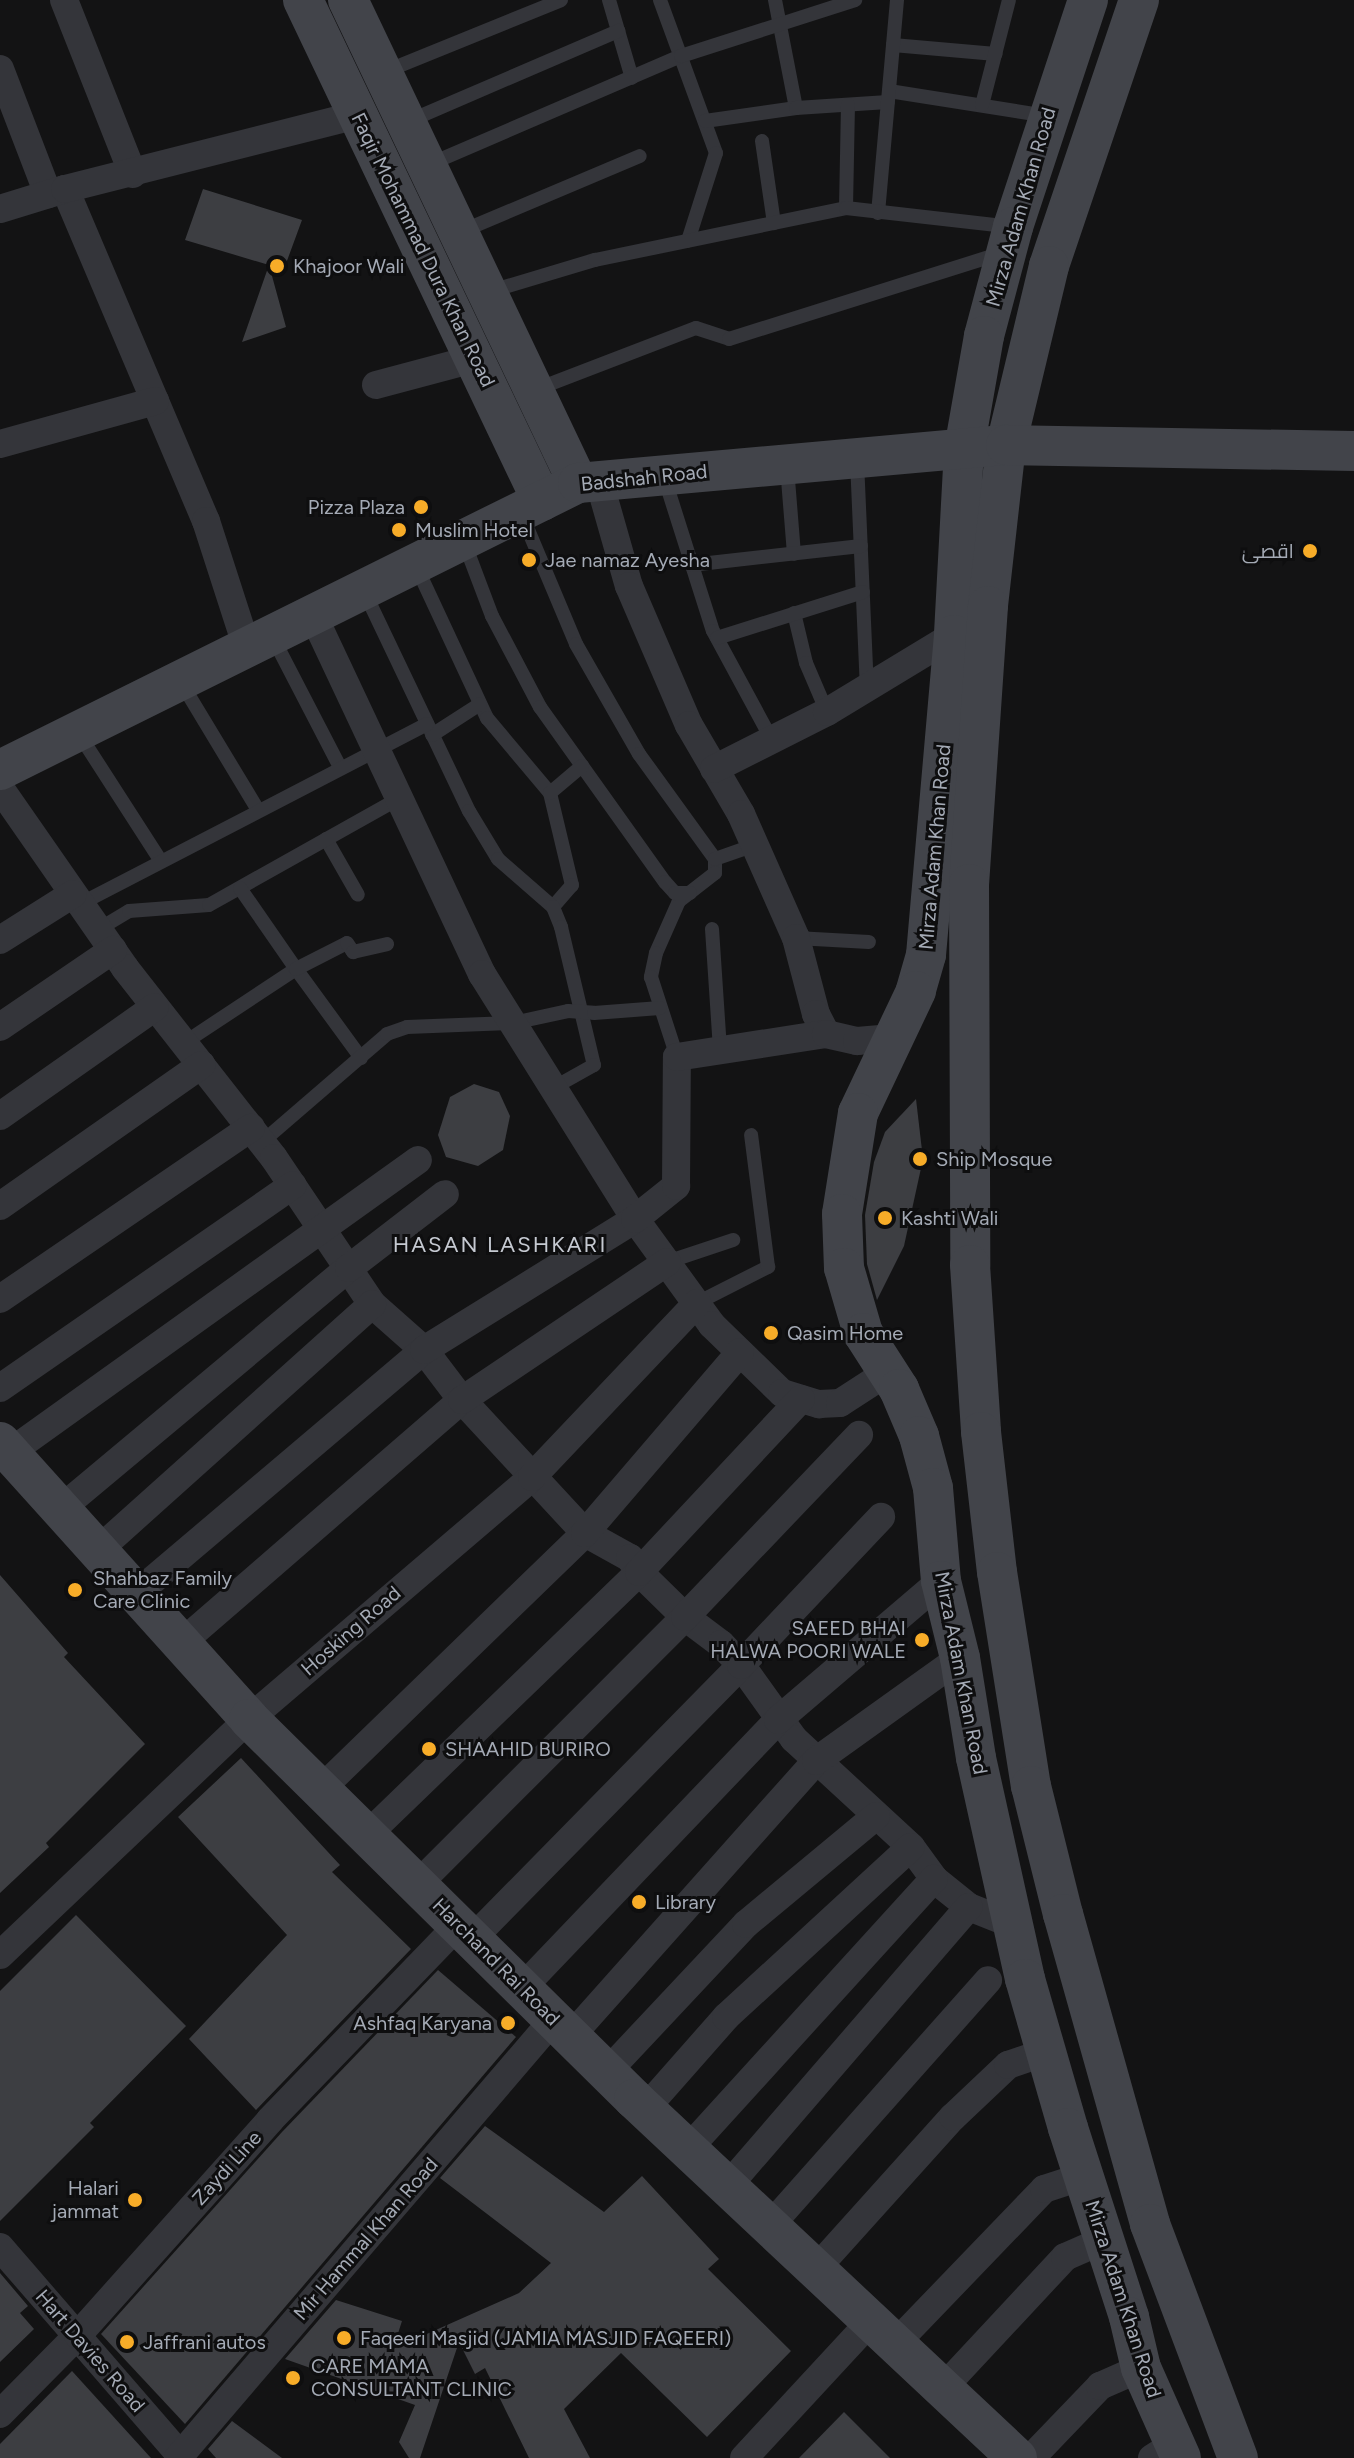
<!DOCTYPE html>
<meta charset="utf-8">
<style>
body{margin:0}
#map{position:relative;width:1354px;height:2458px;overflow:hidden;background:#131314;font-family:Figtree,Cairo,sans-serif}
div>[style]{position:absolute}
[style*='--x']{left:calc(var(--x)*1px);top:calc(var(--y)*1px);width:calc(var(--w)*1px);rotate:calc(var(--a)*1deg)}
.building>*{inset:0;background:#3d3e42}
.service>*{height:14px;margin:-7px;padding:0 7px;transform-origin:7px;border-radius:7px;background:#34353a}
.minor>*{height:28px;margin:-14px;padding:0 14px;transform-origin:14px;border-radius:14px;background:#34353a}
.secondary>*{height:40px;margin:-20px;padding:0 20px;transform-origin:20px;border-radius:20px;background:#42444a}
.dots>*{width:22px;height:22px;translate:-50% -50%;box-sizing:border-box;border:4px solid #0e0e0f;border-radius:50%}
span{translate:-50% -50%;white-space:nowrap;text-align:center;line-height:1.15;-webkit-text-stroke:6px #0e0e0f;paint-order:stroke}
.street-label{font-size:20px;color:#a4aab5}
.poi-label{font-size:20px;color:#a4aab5}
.left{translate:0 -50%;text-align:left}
.right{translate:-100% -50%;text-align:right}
.neighbourhood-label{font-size:22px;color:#c5c9d1;letter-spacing:2px}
</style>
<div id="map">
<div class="building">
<i style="clip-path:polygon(203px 189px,302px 220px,284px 269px,269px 265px,286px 327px,242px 342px,269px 265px,185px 240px)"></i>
<i style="clip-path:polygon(474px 1084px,499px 1092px,510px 1116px,503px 1150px,478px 1166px,446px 1157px,438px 1135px,450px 1097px)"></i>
<i style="clip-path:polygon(916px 1099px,923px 1159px,904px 1246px,877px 1300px,867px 1264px,865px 1215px,874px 1162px,885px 1132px)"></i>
<i style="clip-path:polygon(0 1575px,68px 1653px,64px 1657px,145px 1744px,46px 1843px,49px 1847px,0 1893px)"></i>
<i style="clip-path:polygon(241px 1758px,340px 1865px,332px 1872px,411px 1949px,256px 2110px,189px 2039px,287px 1935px,178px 1817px)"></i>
<i style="clip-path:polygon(76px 1915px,186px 2026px,90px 2123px,94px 2127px,0 2221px,0 1991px)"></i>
<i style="clip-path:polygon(438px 1970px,516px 2037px,185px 2424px,101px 2334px,282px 2132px)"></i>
<i style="clip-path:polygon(485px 2126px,604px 2212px,642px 2176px,719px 2259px,708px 2269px,791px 2351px,707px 2437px,621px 2353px,564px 2409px,590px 2458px,529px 2458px,485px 2368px,475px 2374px,459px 2342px,420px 2458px,409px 2458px,399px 2442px,415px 2405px,285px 2359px,336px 2300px,402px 2321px,393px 2349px,519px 2293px,551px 2263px,440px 2178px)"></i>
<i style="clip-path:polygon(0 2273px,28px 2306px,20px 2313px,34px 2329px,0 2362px)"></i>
<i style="clip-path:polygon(72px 2371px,151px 2458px,0 2458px,0 2444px)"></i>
<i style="clip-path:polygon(844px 2412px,890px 2458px,799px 2458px)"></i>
<i style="clip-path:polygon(232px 2421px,282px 2458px,216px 2458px,208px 2449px)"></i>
</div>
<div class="service">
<i style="--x:609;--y:0;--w:81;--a:73.6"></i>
<i style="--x:660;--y:0;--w:163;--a:69.9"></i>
<i style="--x:716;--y:153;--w:92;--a:107.7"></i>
<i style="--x:775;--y:0;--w:110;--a:79"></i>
<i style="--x:893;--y:45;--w:103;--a:5"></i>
<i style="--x:384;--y:72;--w:191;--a:-22.1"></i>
<i style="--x:889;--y:91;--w:159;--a:9"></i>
<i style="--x:982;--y:105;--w:108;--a:-75.6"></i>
<i style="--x:409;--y:121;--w:228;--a:-23.3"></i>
<i style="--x:705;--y:121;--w:92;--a:-8.1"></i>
<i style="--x:796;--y:108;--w:92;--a:-3.7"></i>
<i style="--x:762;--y:141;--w:83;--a:81.7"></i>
<i style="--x:430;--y:164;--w:273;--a:-23.3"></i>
<i style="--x:681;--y:56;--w:183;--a:-17.8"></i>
<i style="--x:846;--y:208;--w:103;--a:-88.9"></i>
<i style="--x:878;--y:213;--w:214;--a:-84.9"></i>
<i style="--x:460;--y:232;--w:195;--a:-22.9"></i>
<i style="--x:488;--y:292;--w:112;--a:-16.7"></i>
<i style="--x:595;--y:260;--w:256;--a:-11.7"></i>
<i style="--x:846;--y:208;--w:167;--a:6.5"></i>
<i style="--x:537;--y:389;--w:170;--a:-21"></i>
<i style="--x:696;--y:328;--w:35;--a:18"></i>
<i style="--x:729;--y:339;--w:286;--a:-17.5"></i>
<i style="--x:857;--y:461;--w:225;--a:87.5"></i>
<i style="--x:787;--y:467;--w:87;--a:85.4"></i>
<i style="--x:665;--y:480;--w:158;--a:72.4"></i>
<i style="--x:713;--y:631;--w:126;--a:61.6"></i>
<i style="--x:521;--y:513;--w:142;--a:67.2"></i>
<i style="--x:576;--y:644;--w:127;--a:60.2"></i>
<i style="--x:639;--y:754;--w:130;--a:54.1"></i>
<i style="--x:715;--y:859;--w:14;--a:90"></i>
<i style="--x:715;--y:873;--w:46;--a:142.1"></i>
<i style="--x:679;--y:901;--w:57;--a:113.9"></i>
<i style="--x:656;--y:953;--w:25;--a:102"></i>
<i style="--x:651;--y:977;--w:84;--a:72"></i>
<i style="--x:464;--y:542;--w:79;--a:69.3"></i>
<i style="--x:492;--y:616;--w:103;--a:62.2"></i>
<i style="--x:540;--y:707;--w:215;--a:54.5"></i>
<i style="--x:665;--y:882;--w:15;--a:48"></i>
<i style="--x:675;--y:893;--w:15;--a:0"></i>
<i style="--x:691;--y:565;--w:171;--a:-6.4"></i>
<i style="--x:417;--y:568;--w:166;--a:65"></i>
<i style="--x:487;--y:718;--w:98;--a:50"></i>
<i style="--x:550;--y:793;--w:95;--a:76.6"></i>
<i style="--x:572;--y:885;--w:29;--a:131"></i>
<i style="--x:364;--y:591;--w:244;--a:64.5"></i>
<i style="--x:469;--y:811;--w:56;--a:58.9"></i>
<i style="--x:498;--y:859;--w:73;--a:41.1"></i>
<i style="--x:553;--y:907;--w:22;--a:68"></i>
<i style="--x:561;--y:927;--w:142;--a:76.6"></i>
<i style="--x:594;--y:1065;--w:47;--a:150.7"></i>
<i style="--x:794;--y:613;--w:51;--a:76.5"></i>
<i style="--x:806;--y:663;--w:53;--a:66.8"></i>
<i style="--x:272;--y:636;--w:148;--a:62.6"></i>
<i style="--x:717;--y:638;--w:153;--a:-17.5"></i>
<i style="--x:182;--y:684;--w:147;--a:58.9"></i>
<i style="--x:79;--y:734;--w:151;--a:57.2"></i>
<i style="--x:432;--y:735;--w:57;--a:-32.9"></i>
<i style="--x:550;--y:793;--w:42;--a:-40.2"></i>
<i style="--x:326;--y:839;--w:64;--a:60.3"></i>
<i style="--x:715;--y:859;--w:42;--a:-19.3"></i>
<i style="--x:80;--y:904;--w:391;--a:-27.4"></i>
<i style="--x:99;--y:929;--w:35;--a:-31"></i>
<i style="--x:129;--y:911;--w:80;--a:-4.3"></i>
<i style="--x:209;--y:905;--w:219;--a:-29.3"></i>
<i style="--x:712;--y:929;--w:119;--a:86.2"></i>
<i style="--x:796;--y:938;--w:73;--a:3.1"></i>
<i style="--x:184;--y:1043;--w:134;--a:-33.5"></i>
<i style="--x:296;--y:969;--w:98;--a:-124.7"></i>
<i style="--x:361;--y:1058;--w:110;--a:-126.1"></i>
<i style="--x:296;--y:969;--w:57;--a:-27"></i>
<i style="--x:347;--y:943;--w:11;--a:56"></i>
<i style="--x:353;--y:952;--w:35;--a:-13"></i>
<i style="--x:262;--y:1142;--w:165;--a:-40.8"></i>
<i style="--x:387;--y:1034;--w:21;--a:-19"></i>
<i style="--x:407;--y:1027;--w:106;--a:-2.2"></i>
<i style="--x:513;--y:1023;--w:56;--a:-12.3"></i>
<i style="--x:568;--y:1011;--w:26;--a:4"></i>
<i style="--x:594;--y:1013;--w:66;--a:-4.3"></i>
<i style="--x:667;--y:1262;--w:70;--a:-18.4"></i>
<i style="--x:697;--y:1303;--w:80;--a:-26.9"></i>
<i style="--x:768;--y:1267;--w:133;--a:-97.3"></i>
</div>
<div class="minor">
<i style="--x:64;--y:0;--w:187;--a:68.4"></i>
<i style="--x:0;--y:69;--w:134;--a:69"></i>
<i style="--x:65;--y:189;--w:361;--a:67"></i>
<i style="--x:206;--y:521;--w:133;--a:72.1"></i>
<i style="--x:0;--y:209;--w:68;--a:-17.1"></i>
<i style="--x:65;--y:189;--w:302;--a:-14.2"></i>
<i style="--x:376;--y:385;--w:101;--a:-14.9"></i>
<i style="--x:0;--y:444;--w:161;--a:-15.5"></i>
<i style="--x:599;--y:481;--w:109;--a:74.1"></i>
<i style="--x:629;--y:586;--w:151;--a:66.7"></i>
<i style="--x:689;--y:725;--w:103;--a:59.7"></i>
<i style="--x:741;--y:814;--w:136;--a:66.1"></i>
<i style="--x:796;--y:938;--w:79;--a:75.3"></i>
<i style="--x:816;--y:1014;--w:22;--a:63"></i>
<i style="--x:313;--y:615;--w:397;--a:64.8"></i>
<i style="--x:482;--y:974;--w:289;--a:58"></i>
<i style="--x:635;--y:1219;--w:131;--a:54"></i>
<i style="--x:712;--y:1325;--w:98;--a:44.2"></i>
<i style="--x:782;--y:1393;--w:39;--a:17"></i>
<i style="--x:819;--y:1404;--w:21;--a:-3"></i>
<i style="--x:840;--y:1403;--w:57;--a:-32.9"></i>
<i style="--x:714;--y:769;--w:127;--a:-26.8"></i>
<i style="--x:827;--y:712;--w:149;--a:-31.2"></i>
<i style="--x:0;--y:788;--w:219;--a:55.2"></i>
<i style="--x:125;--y:968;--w:241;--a:51.9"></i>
<i style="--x:274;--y:1158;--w:176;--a:56.1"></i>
<i style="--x:372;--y:1304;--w:69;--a:41.5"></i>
<i style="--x:424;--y:1350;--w:63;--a:52.8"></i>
<i style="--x:462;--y:1400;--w:181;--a:47.2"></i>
<i style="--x:585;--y:1533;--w:51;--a:29.1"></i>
<i style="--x:630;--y:1558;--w:17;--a:57"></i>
<i style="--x:639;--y:1572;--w:64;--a:44.4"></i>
<i style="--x:685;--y:1617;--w:45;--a:36.9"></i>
<i style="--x:721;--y:1644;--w:29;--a:46"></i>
<i style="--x:741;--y:1665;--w:91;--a:54.4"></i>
<i style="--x:794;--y:1739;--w:159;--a:42.7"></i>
<i style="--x:911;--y:1847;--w:39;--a:54"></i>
<i style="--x:934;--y:1879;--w:45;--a:38.7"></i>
<i style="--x:969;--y:1907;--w:48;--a:21.8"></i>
<i style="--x:0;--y:940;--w:86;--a:-32.2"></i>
<i style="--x:0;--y:1027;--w:137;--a:-34.3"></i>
<i style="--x:0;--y:1116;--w:189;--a:-35.1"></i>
<i style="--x:0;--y:1206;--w:246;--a:-35"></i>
<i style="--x:0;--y:1299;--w:304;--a:-34.3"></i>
<i style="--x:0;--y:1388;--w:356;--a:-34.7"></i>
<i style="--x:9;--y:1453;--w:503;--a:-35.62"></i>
<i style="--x:58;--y:1511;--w:379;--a:-39.9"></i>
<i style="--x:349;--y:1268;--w:121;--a:-37.6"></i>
<i style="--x:96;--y:1552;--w:371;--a:-41.9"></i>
<i style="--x:135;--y:1595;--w:379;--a:-40.3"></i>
<i style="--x:424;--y:1350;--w:248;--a:-31.8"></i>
<i style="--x:635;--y:1219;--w:53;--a:-38.8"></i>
<i style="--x:676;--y:1186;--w:129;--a:-89.6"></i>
<i style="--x:677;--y:1057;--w:151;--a:-8.8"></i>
<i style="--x:826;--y:1034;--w:32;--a:13"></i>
<i style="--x:857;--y:1041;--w:35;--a:-5"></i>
<i style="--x:180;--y:1644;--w:373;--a:-40.9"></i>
<i style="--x:462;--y:1400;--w:247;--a:-33.9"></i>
<i style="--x:321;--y:1789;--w:368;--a:-44.1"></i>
<i style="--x:585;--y:1533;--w:238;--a:-49.4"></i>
<i style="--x:367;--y:1835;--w:378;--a:-44"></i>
<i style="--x:639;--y:1572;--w:237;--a:-46.9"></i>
<i style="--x:417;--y:1885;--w:379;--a:-45"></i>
<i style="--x:685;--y:1617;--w:252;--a:-46.3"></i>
<i style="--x:472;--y:1939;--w:384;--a:-45.5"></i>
<i style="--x:741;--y:1665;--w:204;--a:-46.6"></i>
<i style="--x:0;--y:1955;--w:343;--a:-43.5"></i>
<i style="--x:249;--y:1719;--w:372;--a:-40.5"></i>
<i style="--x:532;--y:1477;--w:240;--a:-46.5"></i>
<i style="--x:522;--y:1988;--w:371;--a:-46.3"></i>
<i style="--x:778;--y:1720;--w:214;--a:-40.5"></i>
<i style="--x:571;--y:2036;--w:368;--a:-48.3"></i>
<i style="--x:816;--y:1761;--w:177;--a:-35.6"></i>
<i style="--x:607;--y:2072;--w:203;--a:-46.8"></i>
<i style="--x:746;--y:1924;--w:169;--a:-39.7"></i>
<i style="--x:645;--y:2109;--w:123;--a:-48.6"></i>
<i style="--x:726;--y:2017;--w:251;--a:-42.6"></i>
<i style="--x:687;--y:2150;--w:367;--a:-47.7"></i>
<i style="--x:727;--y:2187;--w:370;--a:-49.2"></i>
<i style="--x:769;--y:2227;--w:330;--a:-48.4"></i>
<i style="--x:0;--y:2247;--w:275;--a:49.1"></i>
<i style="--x:815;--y:2270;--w:206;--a:-48"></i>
<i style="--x:953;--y:2117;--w:76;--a:-43.4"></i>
<i style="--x:1008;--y:2065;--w:40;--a:-18.9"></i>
<i style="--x:894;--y:2345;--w:216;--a:-46.1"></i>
<i style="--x:1044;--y:2189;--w:42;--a:-18"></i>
<i style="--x:942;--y:2389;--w:180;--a:-47"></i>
<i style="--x:1065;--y:2257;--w:43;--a:-23.6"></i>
<i style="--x:0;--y:2414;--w:111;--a:-45.4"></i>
<i style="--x:78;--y:2335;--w:288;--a:-48.2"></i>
<i style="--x:270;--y:2120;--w:271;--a:-46"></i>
<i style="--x:178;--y:2458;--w:578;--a:-49.42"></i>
<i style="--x:744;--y:2458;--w:185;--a:-47.2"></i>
<i style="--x:1031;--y:2458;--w:100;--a:-46.2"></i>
<i style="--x:1100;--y:2386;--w:45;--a:-23.7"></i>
<i style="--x:1152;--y:2458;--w:26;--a:-32"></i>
</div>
<div class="secondary">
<i style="--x:303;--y:0;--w:555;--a:64.5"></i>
<i style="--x:348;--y:0;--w:535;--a:64.54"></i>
<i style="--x:1088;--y:0;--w:239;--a:108.3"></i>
<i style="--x:1013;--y:227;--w:113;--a:104.9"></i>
<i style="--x:984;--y:336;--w:115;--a:100"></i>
<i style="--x:964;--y:449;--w:186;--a:93.1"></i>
<i style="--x:954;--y:635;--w:321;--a:95"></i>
<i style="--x:926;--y:955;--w:37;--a:106"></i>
<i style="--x:916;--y:991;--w:135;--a:115.4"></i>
<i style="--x:858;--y:1113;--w:102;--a:99"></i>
<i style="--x:842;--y:1214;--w:54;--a:87.9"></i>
<i style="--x:844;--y:1268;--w:68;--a:73.7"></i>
<i style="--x:863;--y:1333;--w:67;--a:57.3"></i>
<i style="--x:899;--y:1389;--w:51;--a:66.9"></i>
<i style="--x:919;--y:1436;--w:54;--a:74.9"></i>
<i style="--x:933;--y:1488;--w:93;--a:85.1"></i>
<i style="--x:941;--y:1581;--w:79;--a:76.1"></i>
<i style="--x:960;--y:1658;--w:101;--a:80.9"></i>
<i style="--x:976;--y:1758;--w:226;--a:77.5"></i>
<i style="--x:1025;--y:1979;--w:155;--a:73.9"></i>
<i style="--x:1068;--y:2128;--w:199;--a:72.1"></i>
<i style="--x:1129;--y:2317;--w:52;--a:76.8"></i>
<i style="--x:1141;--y:2368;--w:98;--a:66"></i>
<i style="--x:1139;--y:0;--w:281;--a:108.7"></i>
<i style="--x:1049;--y:266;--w:184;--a:103.5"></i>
<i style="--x:1006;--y:445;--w:162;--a:96.4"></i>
<i style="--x:988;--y:606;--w:279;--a:93.9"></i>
<i style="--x:969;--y:884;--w:381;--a:89.8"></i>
<i style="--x:970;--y:1265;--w:167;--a:86.2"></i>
<i style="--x:981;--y:1432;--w:141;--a:83.5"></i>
<i style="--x:997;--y:1572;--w:217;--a:81"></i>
<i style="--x:1031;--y:1786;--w:132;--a:76"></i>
<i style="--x:1063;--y:1914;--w:322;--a:74.3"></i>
<i style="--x:1150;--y:2224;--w:250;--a:69.4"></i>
<i style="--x:0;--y:770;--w:645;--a:-26.41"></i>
<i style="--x:578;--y:483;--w:430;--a:-5.1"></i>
<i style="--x:1006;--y:445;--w:348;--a:1"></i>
<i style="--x:0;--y:1442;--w:372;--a:48"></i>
<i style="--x:249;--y:1719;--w:541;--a:44.63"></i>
<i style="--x:634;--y:2099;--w:525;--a:43.15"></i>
</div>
<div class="dots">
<i style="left:277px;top:266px;background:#f7ac28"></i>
<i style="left:421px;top:507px;background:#f7ac28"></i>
<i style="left:399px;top:530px;background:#f7ac28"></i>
<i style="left:1310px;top:551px;background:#f7ac28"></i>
<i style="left:529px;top:560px;background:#f7ac28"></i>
<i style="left:920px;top:1159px;background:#f7ac28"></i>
<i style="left:885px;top:1218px;background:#f7ac28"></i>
<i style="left:771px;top:1333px;background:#f7ac28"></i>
<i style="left:75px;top:1590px;background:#f7ac28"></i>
<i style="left:922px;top:1640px;background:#f7ac28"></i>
<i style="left:429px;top:1749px;background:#f7ac28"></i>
<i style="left:639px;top:1902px;background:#f7ac28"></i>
<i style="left:508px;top:2023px;background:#f7ac28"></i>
<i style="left:135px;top:2200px;background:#f7ac28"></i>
<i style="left:344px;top:2338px;background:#f7ac28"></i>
<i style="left:127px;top:2342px;background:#f7ac28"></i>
<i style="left:293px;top:2378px;background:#f7ac28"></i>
</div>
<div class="street-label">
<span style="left:1021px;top:207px;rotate:-74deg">Mirza Adam Khan Road</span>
<span style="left:423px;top:250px;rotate:64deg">Faqir Mohammad Dura Khan Road</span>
<span style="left:644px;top:478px;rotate:-6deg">Badshah Road</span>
<span style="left:935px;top:847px;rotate:-85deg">Mirza Adam Khan Road</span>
<span style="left:351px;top:1631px;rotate:-41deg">Hosking Road</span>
<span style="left:961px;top:1673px;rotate:79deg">Mirza Adam Khan Road</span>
<span style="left:496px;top:1962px;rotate:45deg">Harchand Rai Road</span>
<span style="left:227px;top:2168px;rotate:-48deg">Zaydi Line</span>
<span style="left:366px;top:2239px;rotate:-49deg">Mir Hammal Khan Road</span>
<span style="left:1123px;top:2299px;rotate:72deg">Mirza Adam Khan Road</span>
<span style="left:90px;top:2351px;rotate:49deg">Hart Davies Road</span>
</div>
<div class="poi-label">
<span class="left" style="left:293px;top:266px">Khajoor Wali</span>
<span class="right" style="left:405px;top:507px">Pizza Plaza</span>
<span class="left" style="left:415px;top:530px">Muslim Hotel</span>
<span class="right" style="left:1294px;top:551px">اقصیٰ</span>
<span class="left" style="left:545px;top:560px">Jae namaz Ayesha</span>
<span class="left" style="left:936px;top:1159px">Ship Mosque</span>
<span class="left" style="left:901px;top:1218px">Kashti Wali</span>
<span class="left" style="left:787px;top:1333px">Qasim Home</span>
<span class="left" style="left:93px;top:1590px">Shahbaz Family<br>Care Clinic</span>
<span class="right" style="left:906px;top:1640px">SAEED BHAI<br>HALWA POORI WALE</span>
<span class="left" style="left:445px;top:1749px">SHAAHID BURIRO</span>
<span class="left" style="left:655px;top:1902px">Library</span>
<span class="right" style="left:492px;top:2023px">Ashfaq Karyana</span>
<span class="right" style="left:119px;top:2200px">Halari<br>jammat</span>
<span class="left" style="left:360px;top:2338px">Faqeeri Masjid (JAMIA MASJID FAQEERI)</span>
<span class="left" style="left:143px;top:2342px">Jaffrani autos</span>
<span class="left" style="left:311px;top:2378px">CARE MAMA<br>CONSULTANT CLINIC</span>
</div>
<div class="neighbourhood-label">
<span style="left:500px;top:1245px">HASAN LASHKARI</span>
</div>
</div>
